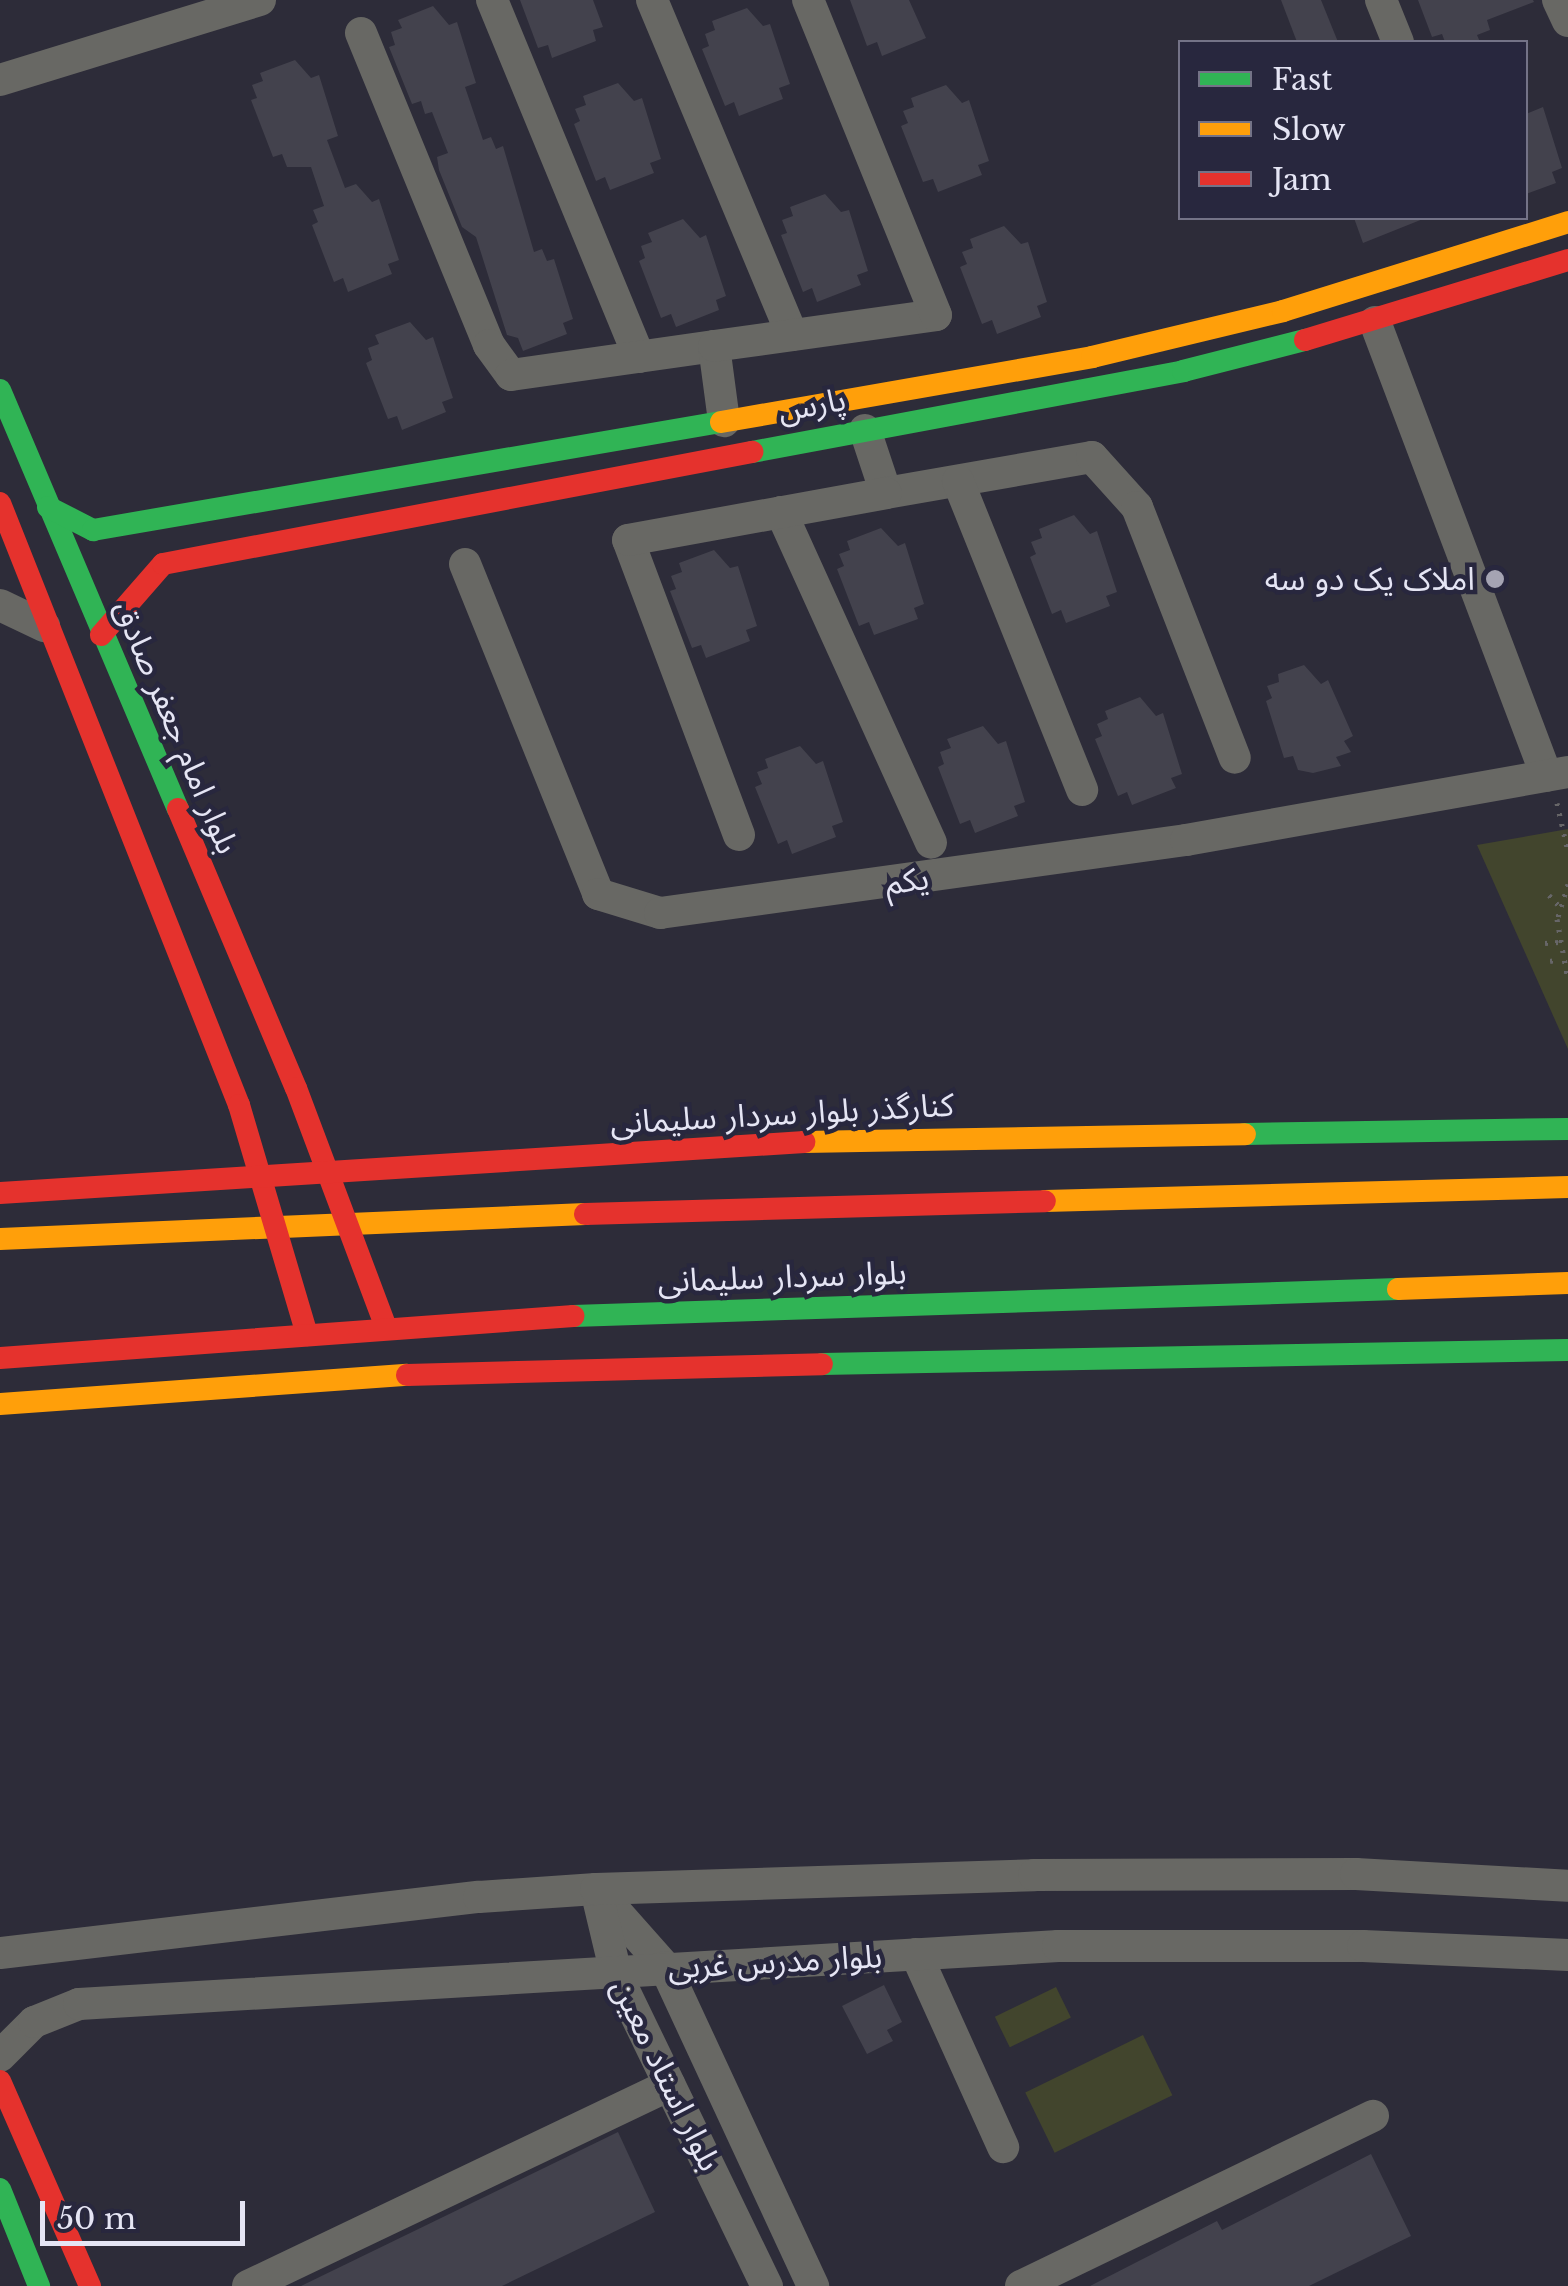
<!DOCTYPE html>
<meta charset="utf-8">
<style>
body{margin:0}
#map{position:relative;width:1568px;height:2286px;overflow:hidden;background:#2d2c39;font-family:"Libre Baskerville","Noto Sans Arabic",serif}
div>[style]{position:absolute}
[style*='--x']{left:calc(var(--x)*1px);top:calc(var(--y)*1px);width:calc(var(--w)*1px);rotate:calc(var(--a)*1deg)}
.green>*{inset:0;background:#42452d;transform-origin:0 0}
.building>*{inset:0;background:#43424d}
.path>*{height:5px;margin-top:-2.5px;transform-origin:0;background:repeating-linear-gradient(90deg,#676668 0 2.5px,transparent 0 10.5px)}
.street>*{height:32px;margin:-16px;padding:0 16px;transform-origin:16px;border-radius:16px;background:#686864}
.fast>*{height:22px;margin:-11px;padding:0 11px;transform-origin:11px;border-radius:11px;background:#30b455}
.slow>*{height:22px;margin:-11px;padding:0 11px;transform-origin:11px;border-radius:11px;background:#ff9f0a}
.jam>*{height:22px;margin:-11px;padding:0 11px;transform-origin:11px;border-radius:11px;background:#e5322d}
.dots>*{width:28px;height:28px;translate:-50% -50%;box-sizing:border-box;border:5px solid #28273e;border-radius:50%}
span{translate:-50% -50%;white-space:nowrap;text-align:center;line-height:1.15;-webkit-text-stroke:9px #28273e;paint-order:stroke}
.street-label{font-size:32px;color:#e5e5f4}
.poi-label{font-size:32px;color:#e5e5f4}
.right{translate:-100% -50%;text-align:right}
.legend{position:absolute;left:1178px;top:40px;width:350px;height:180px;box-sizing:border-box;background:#28273e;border:2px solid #747387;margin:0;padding:12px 18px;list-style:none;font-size:30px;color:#e5e5f4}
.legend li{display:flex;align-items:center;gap:20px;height:50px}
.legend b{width:50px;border:2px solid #747387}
.scale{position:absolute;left:40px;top:2201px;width:205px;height:45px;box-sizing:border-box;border:5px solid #e5e5f4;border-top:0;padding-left:12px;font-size:30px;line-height:35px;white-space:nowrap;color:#e5e5f4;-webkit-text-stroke:8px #28273e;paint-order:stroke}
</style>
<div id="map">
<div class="green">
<i style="clip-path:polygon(1568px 829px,1568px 1049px,1477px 845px)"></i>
<i style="left:1056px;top:1987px;width:34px;height:68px;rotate:64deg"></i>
<i style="left:1143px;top:2035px;width:67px;height:131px;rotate:64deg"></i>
</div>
<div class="building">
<i style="clip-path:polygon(520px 0,593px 0,603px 27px,593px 30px,596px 41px,552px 58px,548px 45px,538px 48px)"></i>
<i style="clip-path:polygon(850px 0,909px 0,926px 38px,882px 56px,877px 42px,867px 46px)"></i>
<i style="clip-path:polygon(1281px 0,1321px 0,1338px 42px,1297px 42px)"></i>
<i style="clip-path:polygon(1418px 0,1533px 0,1534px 2px,1487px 20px,1490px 30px,1477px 35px,1480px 42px,1445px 42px,1442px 34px,1432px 37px)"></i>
<i style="clip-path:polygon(433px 6px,449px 25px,457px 22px,476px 83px,465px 87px,483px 140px,491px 137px,496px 149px,503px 146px,534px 252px,542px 249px,547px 261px,554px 259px,573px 319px,563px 323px,567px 334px,523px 351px,518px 338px,507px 335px,476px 237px,462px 227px,439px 170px,437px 157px,448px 153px,432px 112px,425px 114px,421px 101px,412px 104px,389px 47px,395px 45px,391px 32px,402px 28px,398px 20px)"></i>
<i style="clip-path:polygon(747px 8px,763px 26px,770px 24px,790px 84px,779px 88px,783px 99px,739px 116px,734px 102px,725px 106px,702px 49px,709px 46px,705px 34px,715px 30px,712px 21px)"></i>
<i style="clip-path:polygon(295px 60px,311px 78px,319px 75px,338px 136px,327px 140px,345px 188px,356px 184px,372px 202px,379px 199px,399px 260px,388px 264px,392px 274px,348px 292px,343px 278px,334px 282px,312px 225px,318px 222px,313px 210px,324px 206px,311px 167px,287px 167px,282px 154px,273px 157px,251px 100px,257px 98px,252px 85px,263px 81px,260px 73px)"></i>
<i style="clip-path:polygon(618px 83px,634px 101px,642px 98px,661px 159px,650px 163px,654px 173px,610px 190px,605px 177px,596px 181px,574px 124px,580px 121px,575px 109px,586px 105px,583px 96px)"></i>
<i style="clip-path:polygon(946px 85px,962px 103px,969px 100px,989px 161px,978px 165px,982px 175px,938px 192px,933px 179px,923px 182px,901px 126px,908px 123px,903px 111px,914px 107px,911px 98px)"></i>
<i style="clip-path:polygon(1543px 107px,1562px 168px,1552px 172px,1556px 183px,1526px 194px,1526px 114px)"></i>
<i style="clip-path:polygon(825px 194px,841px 212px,849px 210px,868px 271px,857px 275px,861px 285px,817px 302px,812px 288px,803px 292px,781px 235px,787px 233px,782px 220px,793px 216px,790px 207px)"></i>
<i style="clip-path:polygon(1354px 218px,1423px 218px,1423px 219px,1363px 243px)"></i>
<i style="clip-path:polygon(683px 219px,700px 238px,706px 235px,726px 296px,716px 300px,719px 310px,676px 327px,671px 314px,661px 318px,639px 261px,645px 258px,641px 246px,652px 242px,648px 233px)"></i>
<i style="clip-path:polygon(1004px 226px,1021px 244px,1028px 242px,1047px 302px,1037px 306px,1041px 317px,997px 334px,992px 320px,982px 324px,960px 267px,967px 264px,962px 252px,973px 248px,970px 239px)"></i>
<i style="clip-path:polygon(410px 322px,426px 340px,433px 337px,453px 398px,442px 402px,446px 412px,402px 430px,397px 416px,388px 419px,366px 363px,372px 360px,368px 348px,379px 344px,375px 335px)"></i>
<i style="clip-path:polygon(1074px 515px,1090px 534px,1097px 531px,1117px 592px,1106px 596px,1110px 606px,1066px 623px,1061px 610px,1052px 614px,1030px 557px,1036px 554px,1031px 542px,1042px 538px,1039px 529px)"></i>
<i style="clip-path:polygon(881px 528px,898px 546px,905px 543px,924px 604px,914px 608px,918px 619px,874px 635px,869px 622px,859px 626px,837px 569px,844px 566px,839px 554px,850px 550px,847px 541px)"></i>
<i style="clip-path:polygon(714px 550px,730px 568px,738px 566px,757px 626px,746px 630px,750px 641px,706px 658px,701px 645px,692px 648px,670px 591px,676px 589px,671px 576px,682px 572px,679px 563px)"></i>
<i style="clip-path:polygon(1304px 665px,1321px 684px,1328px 680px,1353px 736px,1344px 741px,1351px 752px,1336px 757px,1341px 766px,1313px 773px,1298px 770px,1293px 756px,1284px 758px,1266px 701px,1272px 698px,1267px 686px,1279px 682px,1278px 674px)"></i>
<i style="clip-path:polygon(1140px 697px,1156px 716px,1163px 713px,1182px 774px,1171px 778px,1176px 788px,1132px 805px,1127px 792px,1118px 796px,1095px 739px,1102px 736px,1097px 724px,1108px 719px,1105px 711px)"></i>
<i style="clip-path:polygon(983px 726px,998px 744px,1006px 741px,1025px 802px,1014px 806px,1018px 816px,975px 833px,970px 820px,960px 824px,938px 767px,944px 764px,940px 752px,951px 748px,947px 739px)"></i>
<i style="clip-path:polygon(800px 746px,816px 764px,823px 761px,843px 822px,832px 826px,836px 837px,792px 854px,787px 840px,778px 844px,755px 787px,762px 784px,757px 772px,768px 768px,765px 759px)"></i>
<i style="clip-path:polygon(884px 1985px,902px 2022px,887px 2030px,893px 2041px,867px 2054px,842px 2006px)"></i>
<i style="clip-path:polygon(618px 2132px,655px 2212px,502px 2286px,301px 2286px)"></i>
<i style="clip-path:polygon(1371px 2154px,1411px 2236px,1309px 2286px,1090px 2286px,1217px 2221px,1222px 2230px)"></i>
</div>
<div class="path">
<i style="--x:1557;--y:803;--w:50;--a:77.3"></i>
<i style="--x:1568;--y:884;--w:37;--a:107"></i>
<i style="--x:1557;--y:919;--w:62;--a:79.8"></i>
<i style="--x:1549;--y:895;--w:16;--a:47"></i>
<i style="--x:1545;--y:943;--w:14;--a:-4"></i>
<i style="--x:1550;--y:961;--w:10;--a:-11"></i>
</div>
<div class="street">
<i style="--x:492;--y:0;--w:386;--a:67.6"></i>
<i style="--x:652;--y:0;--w:363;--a:67.3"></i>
<i style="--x:1381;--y:0;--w:45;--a:68"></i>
<i style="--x:1558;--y:0;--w:23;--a:65"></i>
<i style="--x:361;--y:33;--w:337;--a:67.7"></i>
<i style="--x:489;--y:345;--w:37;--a:54"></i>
<i style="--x:511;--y:375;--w:205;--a:-8.1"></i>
<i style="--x:714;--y:346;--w:76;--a:82.4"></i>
<i style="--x:0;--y:80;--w:272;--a:-17.1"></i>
<i style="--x:1375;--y:322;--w:485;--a:69.3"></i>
<i style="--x:714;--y:346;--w:224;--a:-7.9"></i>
<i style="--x:936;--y:315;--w:340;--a:-112.1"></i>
<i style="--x:865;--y:430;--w:66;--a:71.6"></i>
<i style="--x:886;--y:493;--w:209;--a:-9.9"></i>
<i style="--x:1092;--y:457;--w:67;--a:48"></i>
<i style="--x:1137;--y:507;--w:269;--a:68.7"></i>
<i style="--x:958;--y:481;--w:333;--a:68.1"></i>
<i style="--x:781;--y:512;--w:363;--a:65.6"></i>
<i style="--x:465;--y:564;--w:356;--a:68"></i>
<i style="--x:598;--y:894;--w:65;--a:17"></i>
<i style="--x:660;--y:913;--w:531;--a:-7.9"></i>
<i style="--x:1186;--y:840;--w:388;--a:-10.1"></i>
<i style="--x:0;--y:605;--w:49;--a:25.5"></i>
<i style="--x:739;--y:835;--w:315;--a:-110.6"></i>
<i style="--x:628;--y:540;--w:262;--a:-10.3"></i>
<i style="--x:596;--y:1889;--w:104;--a:48.5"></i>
<i style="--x:665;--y:1967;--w:352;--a:65.1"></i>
<i style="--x:597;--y:1894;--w:82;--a:76.6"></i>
<i style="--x:616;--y:1974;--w:347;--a:64.2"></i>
<i style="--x:0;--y:1953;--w:482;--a:-6.7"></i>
<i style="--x:479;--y:1897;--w:117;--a:-3.9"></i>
<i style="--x:596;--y:1889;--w:438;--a:-1.8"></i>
<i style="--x:1034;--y:1875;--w:322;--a:-0.2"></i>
<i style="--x:1356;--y:1874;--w:212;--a:3.2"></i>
<i style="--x:916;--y:1954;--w:212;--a:65.7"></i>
<i style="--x:0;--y:2056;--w:48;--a:-45"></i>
<i style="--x:34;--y:2022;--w:48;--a:-21.8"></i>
<i style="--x:79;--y:2004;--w:981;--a:-3.39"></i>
<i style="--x:1058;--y:1946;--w:305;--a:0"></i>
<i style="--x:1363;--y:1946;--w:205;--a:2.5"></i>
<i style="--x:248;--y:2286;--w:467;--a:-25.5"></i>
<i style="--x:1021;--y:2286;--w:391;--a:-25.8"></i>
</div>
<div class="fast">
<i style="--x:0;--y:390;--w:455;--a:67"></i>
<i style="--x:752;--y:452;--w:439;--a:-10.6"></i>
<i style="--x:1183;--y:371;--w:126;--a:-14.3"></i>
<i style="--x:48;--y:507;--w:51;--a:27.1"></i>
<i style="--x:93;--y:530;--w:637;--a:-9.76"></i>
<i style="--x:1245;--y:1134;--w:323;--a:-0.9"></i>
<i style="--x:573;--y:1316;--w:825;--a:-1.87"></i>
<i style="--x:822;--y:1364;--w:746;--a:-1.08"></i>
<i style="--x:0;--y:2189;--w:105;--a:68.1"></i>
</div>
<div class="slow">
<i style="--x:721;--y:422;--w:377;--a:-9.9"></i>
<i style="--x:1092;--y:357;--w:196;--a:-13.5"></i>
<i style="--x:1283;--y:311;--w:299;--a:-17.3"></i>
<i style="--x:804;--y:1142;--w:441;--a:-1"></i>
<i style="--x:1045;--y:1201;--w:523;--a:-1.53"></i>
<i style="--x:0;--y:1239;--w:586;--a:-2.45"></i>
<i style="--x:1398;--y:1289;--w:170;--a:-2"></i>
<i style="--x:0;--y:1404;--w:408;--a:-4.1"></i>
</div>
<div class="jam">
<i style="--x:1305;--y:340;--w:275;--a:-16.9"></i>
<i style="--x:0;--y:503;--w:648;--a:68.35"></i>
<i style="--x:239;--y:1105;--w:240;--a:73.5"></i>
<i style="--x:101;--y:635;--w:94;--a:-48.9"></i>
<i style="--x:163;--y:564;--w:600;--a:-10.77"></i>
<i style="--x:178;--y:809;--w:303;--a:67.1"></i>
<i style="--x:296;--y:1088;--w:256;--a:69.4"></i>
<i style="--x:0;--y:1193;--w:806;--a:-3.63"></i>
<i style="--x:585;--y:1214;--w:460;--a:-1.6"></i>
<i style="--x:0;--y:1358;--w:575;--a:-4.19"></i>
<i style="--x:407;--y:1375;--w:415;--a:-1.5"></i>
<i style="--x:0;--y:2081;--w:224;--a:66.3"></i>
</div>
<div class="dots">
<i style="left:1495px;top:579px;background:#a5a4b3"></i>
</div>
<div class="street-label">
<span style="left:812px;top:405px;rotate:-10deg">پارس</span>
<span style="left:176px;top:727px;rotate:67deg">بلوار امام جعفر صادق</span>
<span style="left:907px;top:881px;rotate:-8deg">یکم</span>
<span style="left:782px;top:1114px;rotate:-3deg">کنارگذر بلوار سردار سلیمانی</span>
<span style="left:782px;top:1277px;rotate:-2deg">بلوار سردار سلیمانی</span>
<span style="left:775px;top:1962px;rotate:-3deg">بلوار مدرس غربی</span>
<span style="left:666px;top:2075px;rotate:64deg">بلوار استاد معین</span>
</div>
<div class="poi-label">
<span class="right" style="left:1475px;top:579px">املاک یک دو سه</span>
</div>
<ul class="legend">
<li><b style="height:12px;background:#30b455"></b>Fast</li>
<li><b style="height:12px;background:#ff9f0a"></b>Slow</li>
<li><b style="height:12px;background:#e5322d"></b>Jam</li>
</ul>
<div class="scale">50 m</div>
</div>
